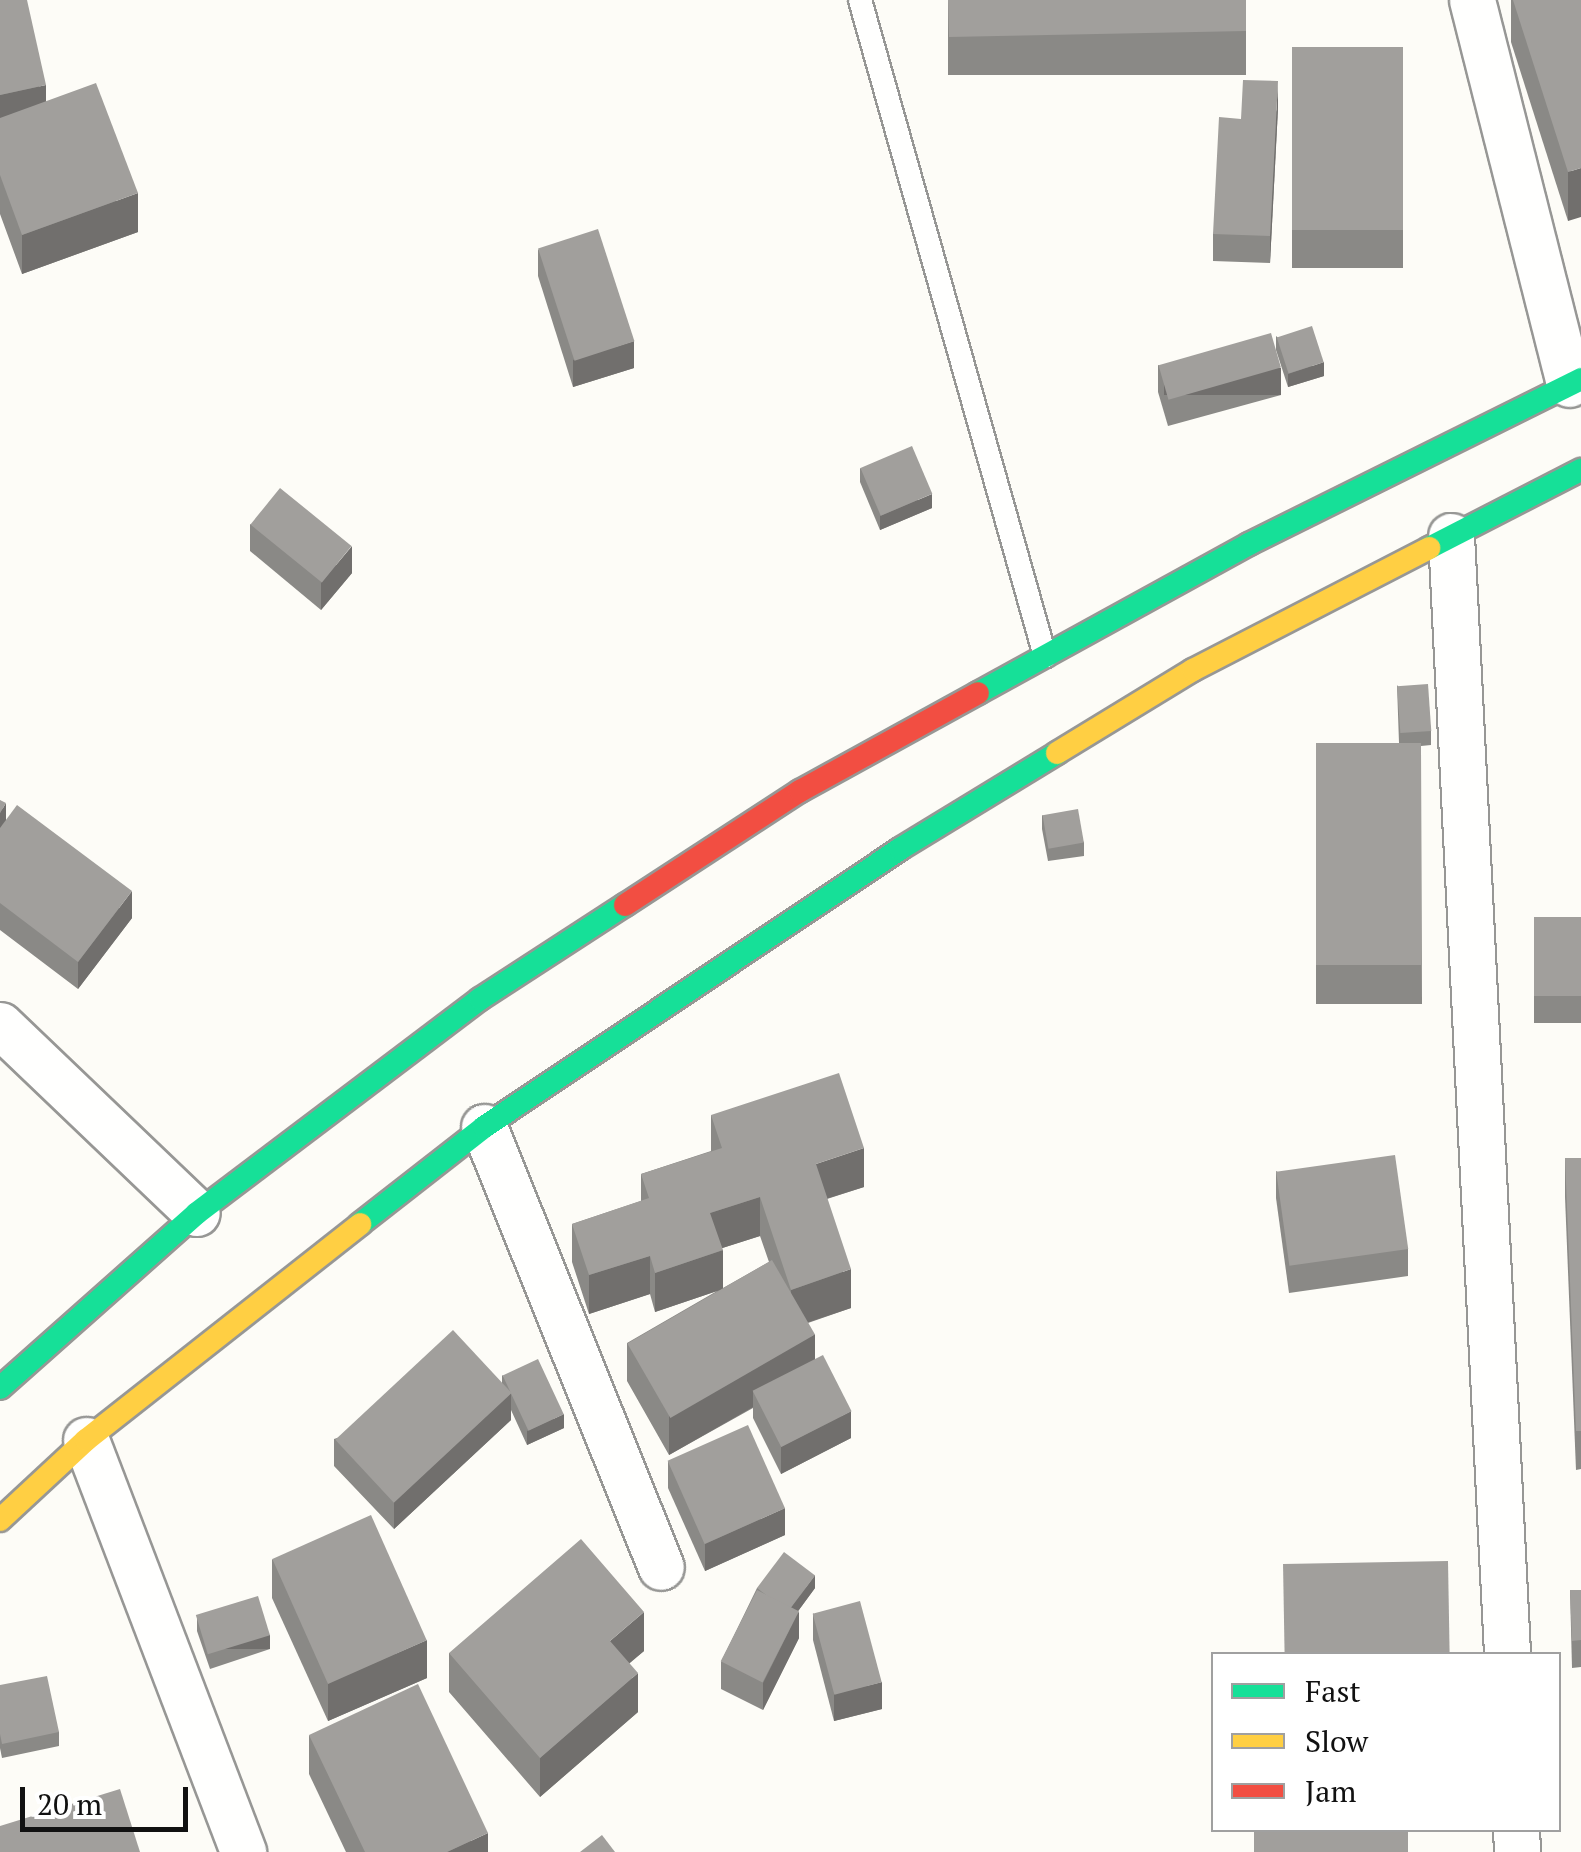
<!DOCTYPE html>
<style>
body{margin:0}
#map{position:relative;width:1581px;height:1852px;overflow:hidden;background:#fdfcf7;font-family:"PT Serif",serif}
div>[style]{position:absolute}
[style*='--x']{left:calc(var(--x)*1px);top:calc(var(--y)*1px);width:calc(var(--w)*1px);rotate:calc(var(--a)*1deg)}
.roads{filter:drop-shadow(2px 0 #979795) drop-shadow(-2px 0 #979795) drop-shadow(0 2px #979795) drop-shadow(0 -2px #979795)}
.lane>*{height:22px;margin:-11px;padding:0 11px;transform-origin:11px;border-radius:11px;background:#fffffe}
.street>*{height:45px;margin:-22.5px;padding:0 22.5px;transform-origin:22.5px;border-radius:22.5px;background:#fffffe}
.fast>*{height:22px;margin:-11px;padding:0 11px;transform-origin:11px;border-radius:11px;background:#16e098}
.slow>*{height:22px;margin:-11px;padding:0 11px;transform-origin:11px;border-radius:11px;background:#ffcf43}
.jam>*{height:22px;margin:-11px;padding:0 11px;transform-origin:11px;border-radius:11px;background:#f24e42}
.wall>*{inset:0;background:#8a8986;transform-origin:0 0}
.shaded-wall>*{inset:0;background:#716f6d;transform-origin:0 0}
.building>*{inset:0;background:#a19f9c;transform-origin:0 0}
span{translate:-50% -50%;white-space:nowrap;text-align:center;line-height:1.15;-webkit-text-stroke:10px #fff;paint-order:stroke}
.legend{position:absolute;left:1211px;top:1652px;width:350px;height:180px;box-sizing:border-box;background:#fff;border:2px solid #a0a0a0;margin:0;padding:12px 18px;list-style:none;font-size:30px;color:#111}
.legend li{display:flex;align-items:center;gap:20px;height:50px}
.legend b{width:50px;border:2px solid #a0a0a0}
.scale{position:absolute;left:20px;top:1787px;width:168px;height:45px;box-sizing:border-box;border:5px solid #111;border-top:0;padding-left:12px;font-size:30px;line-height:35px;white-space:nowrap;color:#111;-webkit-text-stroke:8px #fff;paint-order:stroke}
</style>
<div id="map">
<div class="roads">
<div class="lane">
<i style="--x:860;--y:0;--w:682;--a:74.25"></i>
</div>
<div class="street">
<i style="--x:1472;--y:0;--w:396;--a:75.8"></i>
<i style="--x:1451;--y:536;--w:1119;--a:87.13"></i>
<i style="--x:0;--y:1025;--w:272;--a:43.7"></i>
<i style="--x:484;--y:1127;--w:474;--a:68.1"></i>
<i style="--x:86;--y:1440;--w:441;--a:69.1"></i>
<i style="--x:1516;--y:1830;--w:22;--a:87"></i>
</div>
<div class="fast">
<i style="--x:1429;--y:548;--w:171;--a:-27.2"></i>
<i style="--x:978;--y:693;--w:309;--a:-28.8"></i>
<i style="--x:1249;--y:544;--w:371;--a:-26.4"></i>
<i style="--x:360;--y:1224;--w:157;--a:-38"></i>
<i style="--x:484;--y:1127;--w:500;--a:-33.75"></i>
<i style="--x:900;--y:849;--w:184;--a:-31.4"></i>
<i style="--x:0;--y:1388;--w:264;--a:-41.6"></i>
<i style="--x:197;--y:1213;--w:355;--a:-37.1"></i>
<i style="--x:480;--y:999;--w:173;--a:-33"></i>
</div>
<div class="slow">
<i style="--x:1057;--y:753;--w:159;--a:-31.4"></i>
<i style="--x:1193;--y:670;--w:266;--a:-27.3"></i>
<i style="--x:0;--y:1520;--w:117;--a:-42.9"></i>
<i style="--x:86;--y:1440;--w:349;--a:-38.2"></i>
</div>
<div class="jam">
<i style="--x:625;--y:905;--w:209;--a:-33.1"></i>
<i style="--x:800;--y:791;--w:203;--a:-28.8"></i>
</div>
</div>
<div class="wall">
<i style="clip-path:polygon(0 0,46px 101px,138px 232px,22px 274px,0 214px)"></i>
<i style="left:948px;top:0;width:298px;height:75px"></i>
<i style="clip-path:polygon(1511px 0,1581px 0,1568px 221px,1511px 42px)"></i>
<i style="left:1292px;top:47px;width:111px;height:221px"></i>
<i style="clip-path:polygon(1278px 108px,1270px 263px,1213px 261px,1213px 234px)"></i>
<i style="clip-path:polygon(538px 249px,634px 368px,573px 387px,538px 276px)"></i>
<i style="clip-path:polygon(1276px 336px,1324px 376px,1288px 387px,1276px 350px)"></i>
<i style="clip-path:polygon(1158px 365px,1281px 395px,1168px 426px,1158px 392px)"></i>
<i style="clip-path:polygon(860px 468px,932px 508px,880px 530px,860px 482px)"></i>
<i style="clip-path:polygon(250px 524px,352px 573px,321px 610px,250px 551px)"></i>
<i style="clip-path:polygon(1397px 685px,1431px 731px,1431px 745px,1421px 746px,1422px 1004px,1316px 1004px,1316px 744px,1399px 743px)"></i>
<i style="clip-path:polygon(0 800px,6px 820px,132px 918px,78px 989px,0 930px)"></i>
<i style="clip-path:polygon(1042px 815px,1084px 842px,1084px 856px,1048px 861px,1042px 829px)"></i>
<i style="left:1581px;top:917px;width:106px;height:47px;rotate:90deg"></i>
<i style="clip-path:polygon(evenodd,711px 1115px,864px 1187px,827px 1199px,851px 1308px,808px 1323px,815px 1359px,851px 1438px,781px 1474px,753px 1418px,753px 1408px,669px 1455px,627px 1381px,627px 1343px,717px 1291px,655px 1312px,650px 1294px,589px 1314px,572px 1262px,572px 1224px,641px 1201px,641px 1174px,711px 1151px,711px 1115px,760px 1236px,769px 1262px,723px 1288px,722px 1248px,760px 1236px)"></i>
<i style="clip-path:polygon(1565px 1158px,1581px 1158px,1581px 1469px,1576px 1470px,1565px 1197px)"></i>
<i style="clip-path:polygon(1276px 1171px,1408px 1249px,1408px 1276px,1289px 1293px,1276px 1198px)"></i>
<i style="clip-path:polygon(502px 1375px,564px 1428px,527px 1445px,511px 1410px,511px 1420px,394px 1529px,334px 1466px,334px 1439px,502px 1383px)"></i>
<i style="clip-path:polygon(668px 1461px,785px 1535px,705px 1571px,668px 1488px)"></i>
<i style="clip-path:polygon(272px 1559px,427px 1678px,328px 1721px,272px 1598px)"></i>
<i style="clip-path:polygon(757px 1588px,815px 1588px,798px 1611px,799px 1638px,763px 1710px,721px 1689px,721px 1662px)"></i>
<i style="clip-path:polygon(1570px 1590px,1581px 1590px,1581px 1667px,1572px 1668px)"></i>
<i style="clip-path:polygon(813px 1613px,882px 1709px,834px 1721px,813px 1640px)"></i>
<i style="clip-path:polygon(197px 1617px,270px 1649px,210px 1669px,197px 1631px)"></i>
<i style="clip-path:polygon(644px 1651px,629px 1663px,638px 1712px,540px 1797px,449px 1692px,449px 1653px)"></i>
<i style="clip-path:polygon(0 1685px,59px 1732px,59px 1746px,2px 1758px,0 1748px)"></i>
<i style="clip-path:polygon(309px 1735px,488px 1852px,346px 1852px,309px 1774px)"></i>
</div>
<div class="shaded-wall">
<i style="clip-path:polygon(1278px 81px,1278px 108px,1270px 263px,1270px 236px)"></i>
<i style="clip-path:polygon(46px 85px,46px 124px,0 134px,0 95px)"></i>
<i style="clip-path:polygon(1581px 168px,1581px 217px,1568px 221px,1568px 172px)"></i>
<i style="clip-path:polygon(138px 193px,138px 232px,22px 274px,22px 235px)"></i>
<i style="clip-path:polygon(634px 341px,634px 368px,573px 387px,573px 360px)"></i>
<i style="clip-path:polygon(1324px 362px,1324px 376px,1288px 387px,1288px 374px)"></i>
<i style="left:1281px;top:368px;width:27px;height:117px;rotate:90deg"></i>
<i style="clip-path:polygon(932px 494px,932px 508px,880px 530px,880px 516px)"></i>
<i style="clip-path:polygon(352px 546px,352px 573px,321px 610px,321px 583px)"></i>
<i style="clip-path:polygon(6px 803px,6px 830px,0 840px,0 813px)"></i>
<i style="clip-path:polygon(132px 891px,132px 918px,78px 989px,78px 962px)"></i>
<i style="clip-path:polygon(864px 1148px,864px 1187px,816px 1202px,816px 1164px)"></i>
<i style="clip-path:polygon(760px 1197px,760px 1236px,710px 1252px,710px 1213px)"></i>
<i style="clip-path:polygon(723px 1250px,723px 1289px,655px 1312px,655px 1273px)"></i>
<i style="clip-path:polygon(650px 1256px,650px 1294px,589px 1314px,589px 1275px)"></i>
<i style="clip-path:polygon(851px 1269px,851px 1308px,791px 1328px,791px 1290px)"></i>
<i style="clip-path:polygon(815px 1334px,815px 1373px,753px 1391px,753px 1407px,669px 1455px,669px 1416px)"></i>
<i style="clip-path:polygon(511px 1393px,511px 1420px,394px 1529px,394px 1502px)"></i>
<i style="clip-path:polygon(851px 1411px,851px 1438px,781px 1474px,781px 1447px)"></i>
<i style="clip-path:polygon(564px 1414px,564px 1428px,527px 1445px,527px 1431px)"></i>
<i style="clip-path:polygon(785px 1508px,785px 1535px,705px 1571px,705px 1544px)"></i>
<i style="clip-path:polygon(815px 1575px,815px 1588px,788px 1625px,788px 1611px)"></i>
<i style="clip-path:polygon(799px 1611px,799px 1638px,763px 1710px,763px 1683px)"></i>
<i style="clip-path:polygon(644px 1612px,644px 1651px,610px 1680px,610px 1641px)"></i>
<i style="left:270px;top:1635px;width:14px;height:63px;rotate:90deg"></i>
<i style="clip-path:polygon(427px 1640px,427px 1678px,328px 1721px,328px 1683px)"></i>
<i style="clip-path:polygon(638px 1673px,638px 1712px,540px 1797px,540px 1758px)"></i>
<i style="clip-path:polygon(882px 1682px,882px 1709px,834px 1721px,834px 1694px)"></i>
<i style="clip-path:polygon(488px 1833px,488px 1852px,447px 1852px)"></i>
</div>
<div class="building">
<i style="clip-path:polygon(0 0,27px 0,46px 85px,0 95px)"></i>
<i style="clip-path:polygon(948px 0,1246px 0,1246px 31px,949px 37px)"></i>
<i style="clip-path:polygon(1513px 0,1581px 0,1581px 168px,1568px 172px)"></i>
<i style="left:1292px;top:47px;width:111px;height:183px"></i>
<i style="clip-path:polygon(1243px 80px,1278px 81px,1270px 236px,1213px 234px,1219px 117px,1241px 119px)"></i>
<i style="clip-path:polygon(96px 83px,138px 193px,22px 235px,0 175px,0 118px)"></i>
<i style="left:598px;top:229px;width:118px;height:63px;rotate:72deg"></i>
<i style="left:1312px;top:326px;width:38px;height:37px;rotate:72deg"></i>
<i style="left:1271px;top:333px;width:36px;height:117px;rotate:74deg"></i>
<i style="left:912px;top:446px;width:52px;height:56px;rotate:67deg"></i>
<i style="left:280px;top:488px;width:92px;height:47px;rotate:39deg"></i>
<i style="left:1428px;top:684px;width:47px;height:31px;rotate:86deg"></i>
<i style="left:1421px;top:743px;width:222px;height:105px;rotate:90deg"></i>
<i style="clip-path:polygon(0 800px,6px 803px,0 813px)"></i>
<i style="clip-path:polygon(17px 805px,132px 891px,78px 962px,0 903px,0 828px)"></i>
<i style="left:1078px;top:809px;width:34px;height:36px;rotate:80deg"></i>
<i style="left:1581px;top:917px;width:79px;height:47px;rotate:90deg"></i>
<i style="clip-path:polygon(839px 1073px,864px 1148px,816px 1164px,851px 1269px,791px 1290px,760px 1197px,710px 1213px,723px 1250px,655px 1273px,650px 1256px,589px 1275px,572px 1224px,649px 1198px,641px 1174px,722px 1148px,711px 1115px)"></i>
<i style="left:1395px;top:1155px;width:95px;height:120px;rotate:82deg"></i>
<i style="clip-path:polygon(1565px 1158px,1581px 1158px,1581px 1431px,1576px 1431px)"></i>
<i style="left:772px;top:1260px;width:86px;height:167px;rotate:60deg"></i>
<i style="left:453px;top:1330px;width:86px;height:161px;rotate:47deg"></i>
<i style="left:823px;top:1355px;width:63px;height:79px;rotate:63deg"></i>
<i style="left:538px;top:1359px;width:61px;height:39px;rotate:65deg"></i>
<i style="left:748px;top:1425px;width:91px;height:88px;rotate:66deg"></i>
<i style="left:371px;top:1515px;width:137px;height:108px;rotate:66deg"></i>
<i style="clip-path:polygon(581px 1539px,644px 1612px,610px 1641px,638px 1673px,540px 1758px,449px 1653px)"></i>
<i style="left:784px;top:1552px;width:39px;height:45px;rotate:37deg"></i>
<i style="left:1448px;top:1561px;width:93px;height:165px;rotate:89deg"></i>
<i style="left:757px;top:1590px;width:47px;height:80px;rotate:27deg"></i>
<i style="clip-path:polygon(1570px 1590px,1581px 1590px,1581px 1640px,1572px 1641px)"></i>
<i style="left:258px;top:1596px;width:41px;height:65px;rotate:73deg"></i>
<i style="left:860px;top:1601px;width:84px;height:49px;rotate:75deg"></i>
<i style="clip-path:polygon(47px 1676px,59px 1732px,2px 1744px,0 1734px,0 1685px)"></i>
<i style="clip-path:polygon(418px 1684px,488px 1833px,447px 1852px,365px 1852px,309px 1735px)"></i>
<i style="clip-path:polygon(120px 1789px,140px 1852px,0 1852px,0 1826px)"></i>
<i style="left:1254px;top:1830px;width:154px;height:22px"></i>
<i style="clip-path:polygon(602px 1835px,615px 1852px,580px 1852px)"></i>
</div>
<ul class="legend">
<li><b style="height:12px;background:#16e098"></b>Fast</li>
<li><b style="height:12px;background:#ffcf43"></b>Slow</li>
<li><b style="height:12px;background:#f24e42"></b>Jam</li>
</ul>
<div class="scale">20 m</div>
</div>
